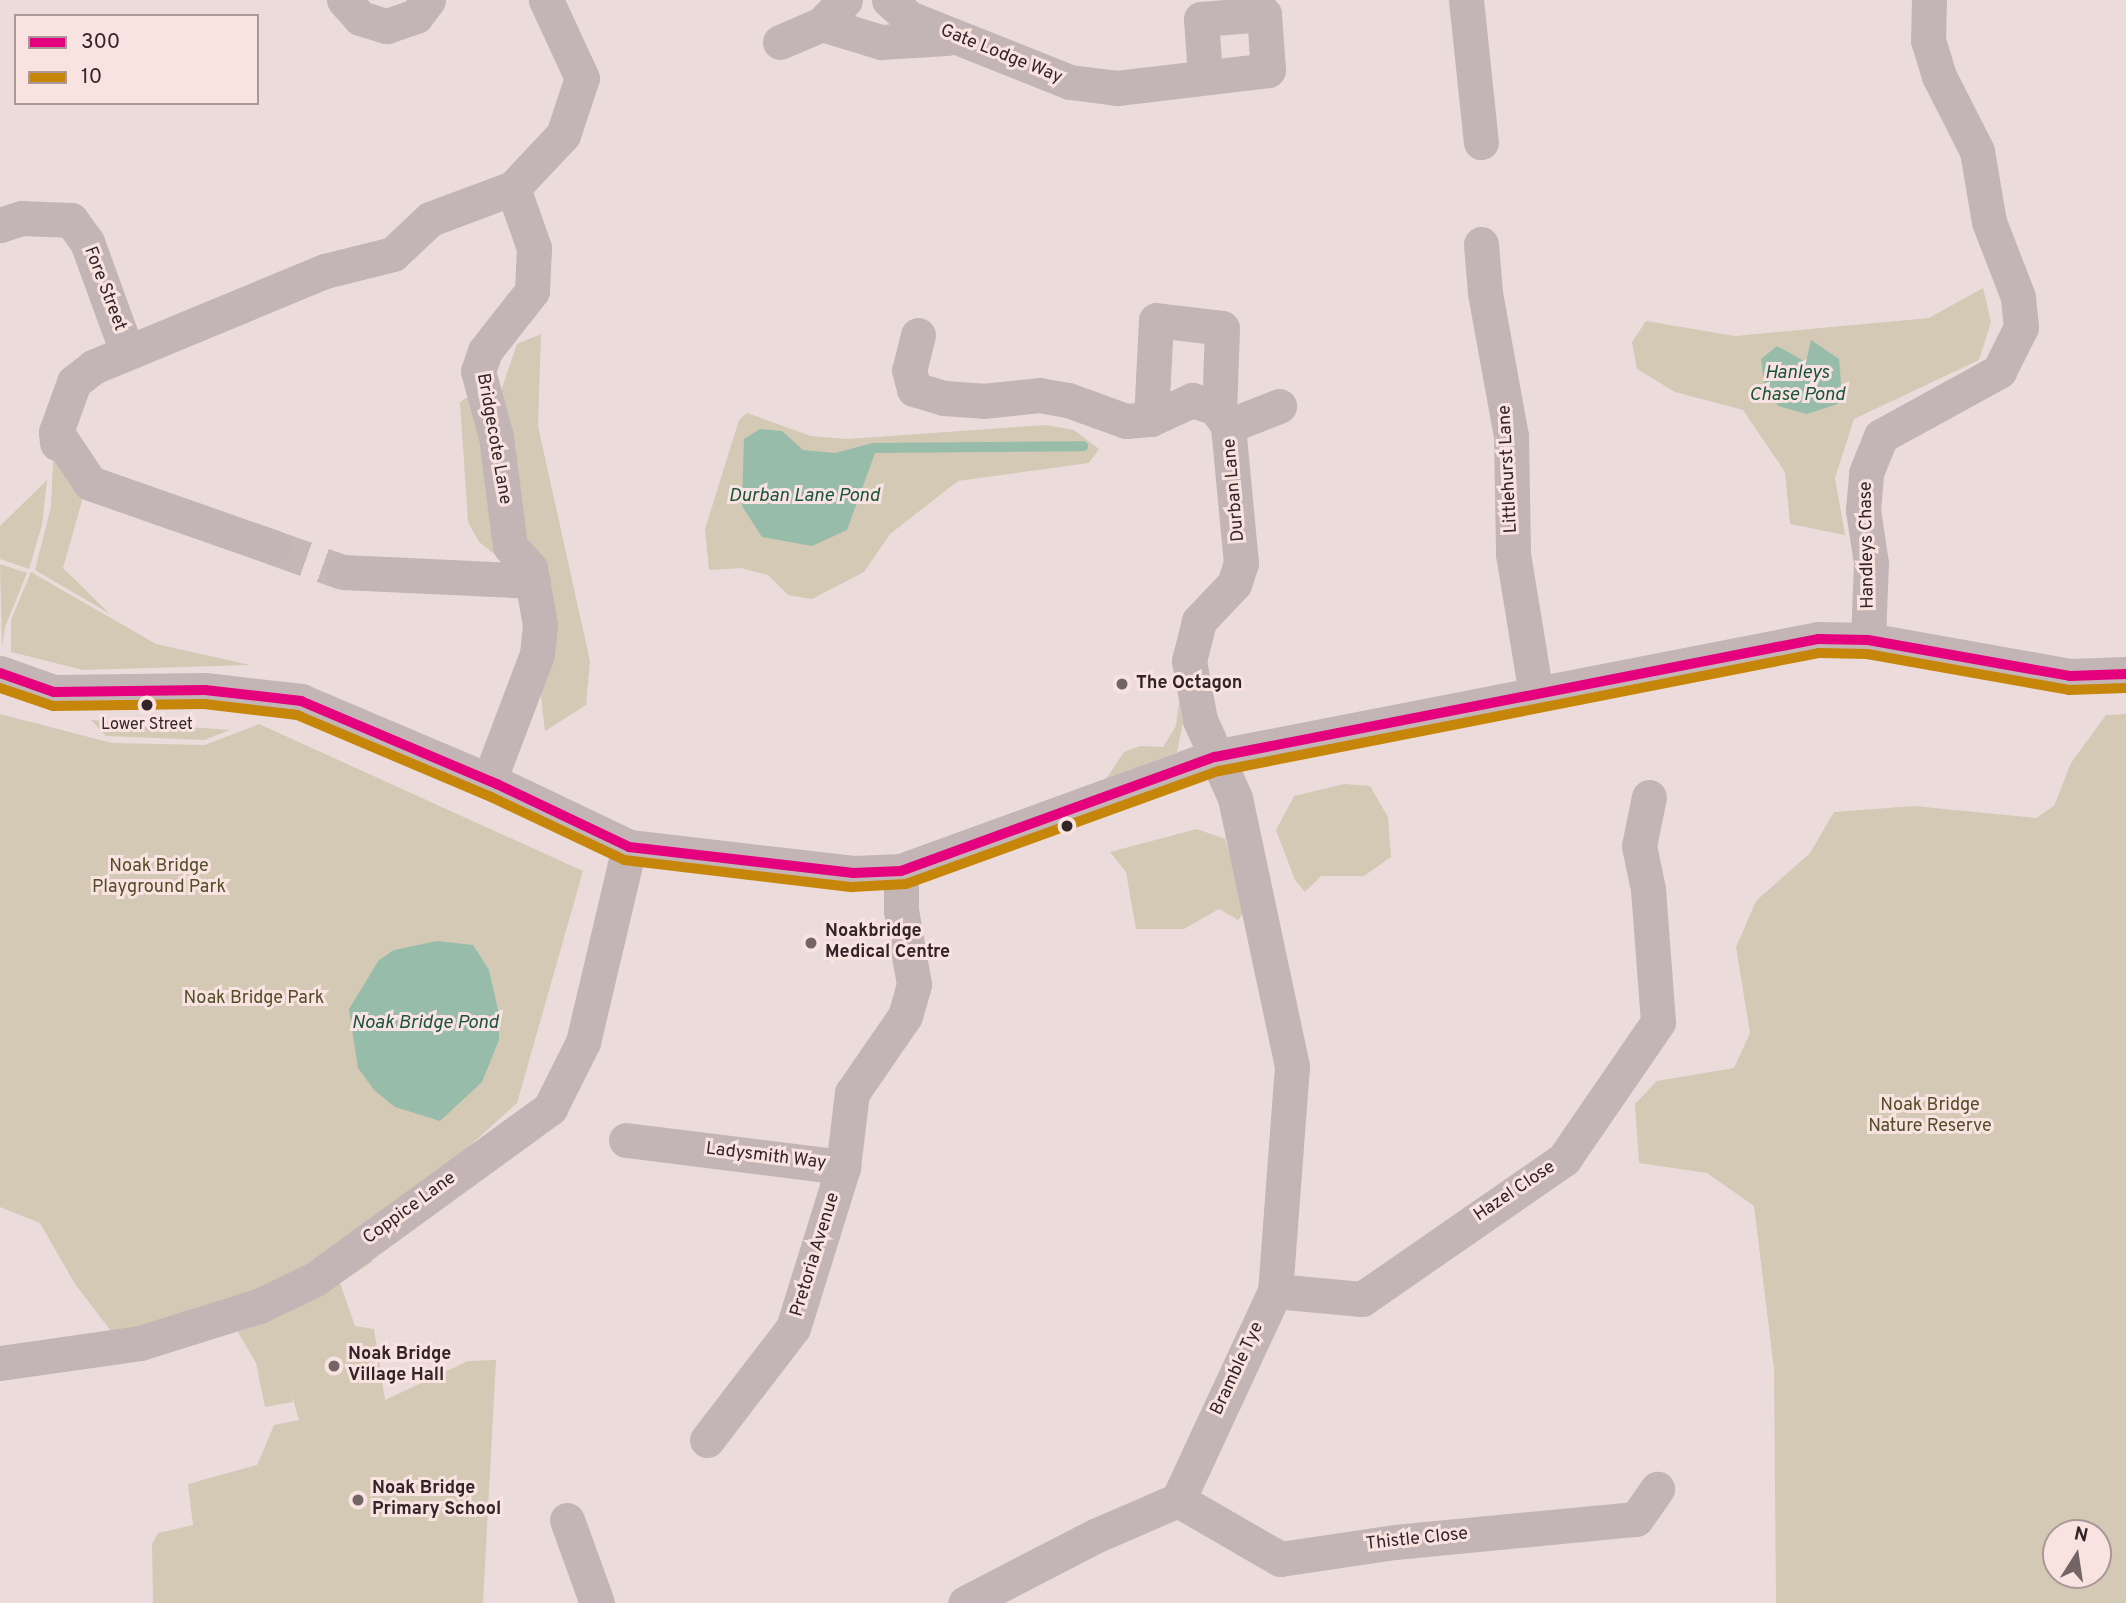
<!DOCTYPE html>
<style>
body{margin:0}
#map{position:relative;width:2126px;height:1603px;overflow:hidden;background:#ebdcdb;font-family:Overpass,sans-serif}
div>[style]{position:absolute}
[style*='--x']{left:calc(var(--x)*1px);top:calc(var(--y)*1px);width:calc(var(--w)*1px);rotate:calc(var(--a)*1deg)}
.green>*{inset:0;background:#d3c9b4}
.water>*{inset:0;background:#97bcaa}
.stream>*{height:10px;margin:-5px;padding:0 5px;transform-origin:5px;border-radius:5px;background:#97bcaa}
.minor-tunnel>*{height:35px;margin-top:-17.5px;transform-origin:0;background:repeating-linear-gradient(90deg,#c6b7b7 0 35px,transparent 0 53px)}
.minor>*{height:35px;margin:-17.5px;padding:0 17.5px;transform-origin:17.5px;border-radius:17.5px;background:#c3b5b5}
.bus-1>*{height:10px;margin:-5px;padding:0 5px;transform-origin:5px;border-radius:5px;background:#e5007d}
.bus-2>*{height:10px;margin:-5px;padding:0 5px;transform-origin:5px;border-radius:5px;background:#c6860a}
.dots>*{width:19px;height:19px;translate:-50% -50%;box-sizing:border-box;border:4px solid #f9e3e1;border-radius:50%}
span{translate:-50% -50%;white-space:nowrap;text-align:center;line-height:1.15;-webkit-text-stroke:6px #f9e3e1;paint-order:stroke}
.bus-label{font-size:16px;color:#332427}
.street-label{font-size:18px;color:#332427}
.poi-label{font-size:18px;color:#332427;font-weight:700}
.left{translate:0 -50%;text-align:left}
.park-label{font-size:18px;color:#524d27}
.water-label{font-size:19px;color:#19553c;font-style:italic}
.legend{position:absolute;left:14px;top:14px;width:245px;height:91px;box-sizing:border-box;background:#f9e3e1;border:2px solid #aa9797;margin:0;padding:9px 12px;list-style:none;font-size:21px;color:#332427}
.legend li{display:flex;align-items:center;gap:14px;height:35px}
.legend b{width:35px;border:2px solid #aa9797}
.north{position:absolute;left:2042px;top:1519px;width:70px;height:70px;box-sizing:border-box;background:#f9e3e1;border:2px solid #aa9797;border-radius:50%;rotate:12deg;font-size:19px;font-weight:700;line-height:28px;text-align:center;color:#332427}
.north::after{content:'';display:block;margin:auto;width:24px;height:32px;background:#736466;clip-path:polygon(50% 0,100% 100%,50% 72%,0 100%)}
</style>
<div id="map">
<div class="green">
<i style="clip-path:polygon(1983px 288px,1991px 322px,1979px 360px,1854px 419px,1835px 478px,1845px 535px,1790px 524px,1785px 472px,1743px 410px,1675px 392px,1637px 369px,1632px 342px,1646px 321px,1735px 336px,1929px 318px)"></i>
<i style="clip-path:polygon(541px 334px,538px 426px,590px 661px,586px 705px,545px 731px,523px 542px,500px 394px,517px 344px)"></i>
<i style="clip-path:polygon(472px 394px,497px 556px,479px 542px,468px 522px,460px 402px)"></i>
<i style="clip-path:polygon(747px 413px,811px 436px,847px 439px,1046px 425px,1074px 430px,1099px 449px,1089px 463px,958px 481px,890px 534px,864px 572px,812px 599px,788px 595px,768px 575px,741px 568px,709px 570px,705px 529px,739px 420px)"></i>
<i style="clip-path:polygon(54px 438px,86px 487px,63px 568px,110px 614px,35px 570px,51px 507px)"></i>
<i style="clip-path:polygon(47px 480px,42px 525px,29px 569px,0 559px,0 526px)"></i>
<i style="clip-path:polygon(0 564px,27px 573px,5px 627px,2px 648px)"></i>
<i style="clip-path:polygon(31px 572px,156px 644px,250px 665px,83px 670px,11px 652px,11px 620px)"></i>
<i style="clip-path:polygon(1179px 702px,1183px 723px,1177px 752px,1106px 779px,1124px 752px,1140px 746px,1163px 747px,1176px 726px)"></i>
<i style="clip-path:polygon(0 714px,112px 743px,205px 745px,259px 724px,583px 871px,517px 1103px,368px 1238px,372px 1262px,340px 1283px,355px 1326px,374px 1329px,385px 1400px,468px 1361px,496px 1360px,483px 1603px,153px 1603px,152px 1544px,158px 1533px,193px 1525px,188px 1484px,257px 1465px,274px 1425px,299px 1420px,291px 1392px,293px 1402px,265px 1407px,256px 1363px,226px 1312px,111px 1331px,75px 1284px,40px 1223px,0 1207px)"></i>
<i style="clip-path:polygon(evenodd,2126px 714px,2126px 1603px,1776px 1603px,1774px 1369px,1754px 1206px,1707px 1173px,1639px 1163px,1635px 1104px,1657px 1081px,1734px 1068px,1750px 1033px,1736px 947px,1756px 901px,1810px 853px,1834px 812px,1914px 806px,2036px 818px,2054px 806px,2071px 763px,2106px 715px,2126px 714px,2056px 1533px,2098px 1533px,2098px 1575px,2056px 1575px,2056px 1533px)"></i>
<i style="clip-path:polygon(91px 720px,230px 730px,204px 740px,106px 736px)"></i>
<i style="clip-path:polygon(1344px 784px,1370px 786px,1388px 817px,1391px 857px,1364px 876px,1321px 876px,1305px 892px,1295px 880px,1276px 830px,1294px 796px)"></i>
<i style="clip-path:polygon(1197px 829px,1225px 839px,1246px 910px,1238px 920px,1219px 909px,1184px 929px,1136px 929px,1126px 872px,1110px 852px)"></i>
</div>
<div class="water">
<i style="clip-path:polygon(1811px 340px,1839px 359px,1841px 384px,1837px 404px,1807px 414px,1778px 406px,1764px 383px,1761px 359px,1777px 346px,1806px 362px)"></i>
<i style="clip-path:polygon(760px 429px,782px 431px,803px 450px,835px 453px,869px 444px,875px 453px,847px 530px,812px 546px,762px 537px,742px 506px,744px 439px)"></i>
<i style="clip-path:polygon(437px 941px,473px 945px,489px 970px,499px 1014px,499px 1040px,482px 1082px,440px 1121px,395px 1107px,374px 1090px,358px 1068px,349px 1009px,379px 960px,394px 950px)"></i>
</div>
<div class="stream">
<i style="--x:872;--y:448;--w:211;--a:-0.5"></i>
</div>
<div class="minor-tunnel">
<i style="--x:273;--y:547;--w:74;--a:19.7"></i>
</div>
<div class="minor">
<i style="--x:344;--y:0;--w:24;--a:48"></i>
<i style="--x:360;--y:18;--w:28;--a:17"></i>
<i style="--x:387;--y:26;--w:31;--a:-19"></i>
<i style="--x:416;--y:16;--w:20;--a:-53"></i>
<i style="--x:845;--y:0;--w:33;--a:134"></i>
<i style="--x:822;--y:24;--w:62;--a:17"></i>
<i style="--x:881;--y:42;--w:66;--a:-3.5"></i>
<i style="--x:889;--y:0;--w:27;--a:42"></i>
<i style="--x:909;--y:18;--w:173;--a:21.7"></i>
<i style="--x:1070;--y:82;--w:47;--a:7.3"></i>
<i style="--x:1117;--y:88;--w:152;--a:-6.8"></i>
<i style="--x:1268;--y:70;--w:56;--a:-94.1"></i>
<i style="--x:1264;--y:14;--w:63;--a:175.5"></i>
<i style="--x:1201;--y:19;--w:56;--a:85.9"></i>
<i style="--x:1466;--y:0;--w:143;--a:84"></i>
<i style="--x:780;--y:42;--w:46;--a:-23.2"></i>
<i style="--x:513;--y:188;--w:73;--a:-46.7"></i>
<i style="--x:563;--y:135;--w:60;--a:-71.6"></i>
<i style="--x:582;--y:78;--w:86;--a:-114.8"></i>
<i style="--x:0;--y:225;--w:23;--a:-18"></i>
<i style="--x:22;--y:218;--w:49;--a:2.3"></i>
<i style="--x:71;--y:220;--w:27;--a:54"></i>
<i style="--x:87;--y:242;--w:114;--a:70"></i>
<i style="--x:1481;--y:244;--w:49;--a:85.3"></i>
<i style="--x:1485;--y:293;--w:145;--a:79.7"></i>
<i style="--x:1511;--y:436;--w:118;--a:89"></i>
<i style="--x:1513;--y:554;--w:143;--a:80.7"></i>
<i style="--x:918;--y:335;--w:36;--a:104"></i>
<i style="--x:909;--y:370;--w:20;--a:75"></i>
<i style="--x:914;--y:389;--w:31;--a:17"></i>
<i style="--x:944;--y:398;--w:39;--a:4"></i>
<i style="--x:983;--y:401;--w:56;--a:-6.1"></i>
<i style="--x:1039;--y:395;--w:29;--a:10"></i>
<i style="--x:1068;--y:400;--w:62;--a:19.9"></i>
<i style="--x:1126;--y:421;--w:25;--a:-5"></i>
<i style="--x:1151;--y:419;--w:45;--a:-24.9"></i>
<i style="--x:1192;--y:400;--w:25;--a:18"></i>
<i style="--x:1216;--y:408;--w:22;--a:56"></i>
<i style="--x:1228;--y:426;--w:138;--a:84.6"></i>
<i style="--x:1241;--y:563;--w:22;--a:108"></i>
<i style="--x:1234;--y:584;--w:51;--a:133.4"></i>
<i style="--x:1199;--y:621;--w:41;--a:104"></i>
<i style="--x:1189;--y:661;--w:60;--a:79.4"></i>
<i style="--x:1200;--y:720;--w:85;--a:65.8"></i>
<i style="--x:1235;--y:798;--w:274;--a:78"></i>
<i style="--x:1292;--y:1066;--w:226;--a:94.3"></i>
<i style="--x:1275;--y:1291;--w:230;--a:114.9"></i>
<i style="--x:1178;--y:1500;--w:90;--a:156.6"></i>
<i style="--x:1095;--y:1536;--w:146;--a:152.7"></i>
<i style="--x:1151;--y:419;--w:99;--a:-87.1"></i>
<i style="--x:1156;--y:320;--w:66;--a:6.9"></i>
<i style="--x:1222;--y:328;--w:85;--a:92"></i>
<i style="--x:1228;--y:426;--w:55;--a:-21.4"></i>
<i style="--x:56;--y:432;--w:61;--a:56.3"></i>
<i style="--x:90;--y:483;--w:194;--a:19.3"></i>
<i style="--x:57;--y:443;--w:11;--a:-95"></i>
<i style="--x:56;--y:432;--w:53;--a:-70.2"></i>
<i style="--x:74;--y:382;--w:24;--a:-38"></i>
<i style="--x:93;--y:367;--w:251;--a:-22.5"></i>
<i style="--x:325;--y:271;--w:70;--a:-14"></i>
<i style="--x:393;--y:254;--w:51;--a:-43.4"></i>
<i style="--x:430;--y:219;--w:89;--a:-20.5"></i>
<i style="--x:513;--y:188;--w:64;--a:70.7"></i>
<i style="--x:534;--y:248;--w:43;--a:92.7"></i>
<i style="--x:532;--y:291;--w:76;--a:128.1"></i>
<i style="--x:485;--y:351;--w:21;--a:109"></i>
<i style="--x:478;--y:371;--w:68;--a:74.7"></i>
<i style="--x:496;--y:437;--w:110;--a:82.7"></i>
<i style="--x:510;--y:546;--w:30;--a:48"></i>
<i style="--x:530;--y:568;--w:58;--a:80"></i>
<i style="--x:540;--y:625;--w:29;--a:96"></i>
<i style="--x:537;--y:654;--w:136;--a:110.7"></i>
<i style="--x:343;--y:572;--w:190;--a:2.7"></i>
<i style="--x:1868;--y:640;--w:77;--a:-87.8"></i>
<i style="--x:1871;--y:563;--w:54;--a:-98.6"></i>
<i style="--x:1863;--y:510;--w:37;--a:-85"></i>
<i style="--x:1866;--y:473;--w:40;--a:-68"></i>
<i style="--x:1881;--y:436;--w:135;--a:-28.8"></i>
<i style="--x:1999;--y:371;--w:49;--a:-63.4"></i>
<i style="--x:2021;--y:327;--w:30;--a:-96"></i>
<i style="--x:2018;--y:297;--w:80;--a:-111.1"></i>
<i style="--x:1989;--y:222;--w:72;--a:-99.6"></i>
<i style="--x:1977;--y:151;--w:84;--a:-116.9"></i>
<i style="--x:1939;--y:76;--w:37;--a:-107"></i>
<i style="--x:1928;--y:41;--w:41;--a:-88.6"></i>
<i style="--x:0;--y:673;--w:57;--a:19.4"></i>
<i style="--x:54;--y:692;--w:151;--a:-0.8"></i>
<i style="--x:205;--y:690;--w:97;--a:6.5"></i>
<i style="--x:301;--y:701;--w:213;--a:23"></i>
<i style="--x:497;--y:784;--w:146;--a:25.5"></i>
<i style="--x:629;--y:847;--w:226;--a:6.6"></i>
<i style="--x:853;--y:873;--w:48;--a:-2.4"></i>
<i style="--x:901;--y:871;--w:334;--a:-20"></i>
<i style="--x:1215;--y:757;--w:614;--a:-11.07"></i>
<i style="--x:1818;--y:639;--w:50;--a:1.1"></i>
<i style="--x:1868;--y:640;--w:205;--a:10.1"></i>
<i style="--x:2070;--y:676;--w:56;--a:-2"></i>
<i style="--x:626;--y:1140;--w:219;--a:7.1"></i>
<i style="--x:843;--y:1167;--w:75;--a:-83.1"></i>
<i style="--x:852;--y:1093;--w:93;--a:-55.5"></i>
<i style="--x:905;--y:1016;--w:33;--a:-74"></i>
<i style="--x:914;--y:984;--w:75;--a:-100"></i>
<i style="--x:901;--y:910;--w:39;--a:-90"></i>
<i style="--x:1275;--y:1291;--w:87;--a:5.3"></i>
<i style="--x:1362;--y:1299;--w:246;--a:-34.7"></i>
<i style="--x:1564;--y:1159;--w:166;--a:-55.5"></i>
<i style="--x:1658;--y:1022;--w:133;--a:-94.3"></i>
<i style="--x:1648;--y:889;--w:44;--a:-101.8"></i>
<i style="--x:1639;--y:846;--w:50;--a:-78.5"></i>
<i style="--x:0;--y:1363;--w:141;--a:-8.1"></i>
<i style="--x:140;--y:1343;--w:125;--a:-17.3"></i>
<i style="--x:259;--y:1306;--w:62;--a:-25.7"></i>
<i style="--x:315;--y:1279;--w:291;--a:-36"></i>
<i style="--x:550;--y:1108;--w:74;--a:-63.4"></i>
<i style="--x:583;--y:1042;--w:200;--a:-76.7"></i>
<i style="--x:707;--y:1440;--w:141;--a:-52.5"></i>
<i style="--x:793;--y:1328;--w:169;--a:-72.7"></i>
<i style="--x:1178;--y:1500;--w:118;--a:30"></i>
<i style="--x:1280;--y:1559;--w:116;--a:-8.4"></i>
<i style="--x:1395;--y:1542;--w:242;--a:-5.5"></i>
<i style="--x:1636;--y:1519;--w:37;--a:-55"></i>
<i style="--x:567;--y:1520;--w:88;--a:70.1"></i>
</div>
<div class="bus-1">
<i style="--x:0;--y:673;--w:57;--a:19.4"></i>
<i style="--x:54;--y:692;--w:151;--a:-0.8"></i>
<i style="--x:205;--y:690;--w:97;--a:6.5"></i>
<i style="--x:301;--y:701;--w:213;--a:23"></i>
<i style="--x:497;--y:784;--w:146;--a:25.5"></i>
<i style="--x:629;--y:847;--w:226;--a:6.6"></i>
<i style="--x:853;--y:873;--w:48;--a:-2.4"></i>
<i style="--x:901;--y:871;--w:334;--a:-20"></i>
<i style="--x:1215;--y:757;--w:614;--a:-11.07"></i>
<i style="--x:1818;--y:639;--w:50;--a:1.1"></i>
<i style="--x:1868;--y:640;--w:205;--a:10.1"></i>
<i style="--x:2070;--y:676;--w:56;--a:-2"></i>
</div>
<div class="bus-2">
<i style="--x:0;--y:688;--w:56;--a:18.8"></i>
<i style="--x:53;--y:706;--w:151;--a:-0.8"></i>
<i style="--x:204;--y:704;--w:94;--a:6.7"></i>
<i style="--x:297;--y:715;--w:211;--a:22.9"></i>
<i style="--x:491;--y:797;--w:147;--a:25.3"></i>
<i style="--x:624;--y:860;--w:230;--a:6.8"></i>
<i style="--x:852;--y:887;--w:54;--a:-3.2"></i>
<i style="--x:906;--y:884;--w:333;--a:-19.9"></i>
<i style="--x:1219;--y:771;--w:611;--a:-11.13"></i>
<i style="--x:1819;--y:653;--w:48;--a:1.2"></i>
<i style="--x:1867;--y:654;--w:205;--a:10.1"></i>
<i style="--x:2069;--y:690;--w:57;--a:-2"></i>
</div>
<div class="dots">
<i style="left:1122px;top:684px;background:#736466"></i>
<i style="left:147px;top:705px;background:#332427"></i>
<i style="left:1067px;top:826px;background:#332427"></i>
<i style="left:811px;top:943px;background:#736466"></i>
<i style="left:334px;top:1366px;background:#736466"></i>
<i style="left:358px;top:1500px;background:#736466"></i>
</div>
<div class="bus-label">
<span style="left:147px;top:725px">Lower Street</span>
</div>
<div class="street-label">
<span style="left:1001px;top:55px;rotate:22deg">Gate Lodge Way</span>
<span style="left:104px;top:289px;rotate:69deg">Fore Street</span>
<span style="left:493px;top:439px;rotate:80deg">Bridgecote Lane</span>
<span style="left:1509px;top:469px;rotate:-93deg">Littlehurst Lane</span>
<span style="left:1235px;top:490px;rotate:-95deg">Durban Lane</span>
<span style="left:1868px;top:545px;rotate:-91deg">Handleys Chase</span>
<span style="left:766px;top:1157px;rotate:7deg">Ladysmith Way</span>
<span style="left:1515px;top:1192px;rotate:-34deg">Hazel Close</span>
<span style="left:410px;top:1209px;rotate:-36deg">Coppice Lane</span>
<span style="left:816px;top:1255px;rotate:-73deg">Pretoria Avenue</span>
<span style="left:1238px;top:1369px;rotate:-65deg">Bramble Tye</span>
<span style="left:1417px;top:1540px;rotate:-6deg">Thistle Close</span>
</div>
<div class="poi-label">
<span class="left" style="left:1136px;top:684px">The Octagon</span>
<span class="left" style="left:825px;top:943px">Noakbridge<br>Medical Centre</span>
<span class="left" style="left:348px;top:1366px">Noak Bridge<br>Village Hall</span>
<span class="left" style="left:372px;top:1500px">Noak Bridge<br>Primary School</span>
</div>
<div class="park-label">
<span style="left:159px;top:878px">Noak Bridge<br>Playground Park</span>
<span style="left:254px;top:999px">Noak Bridge Park</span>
<span style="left:1930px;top:1117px">Noak Bridge<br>Nature Reserve</span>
</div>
<div class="water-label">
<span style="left:1797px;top:385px">Hanleys<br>Chase Pond</span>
<span style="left:804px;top:497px">Durban Lane Pond</span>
<span style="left:425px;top:1024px">Noak Bridge Pond</span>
</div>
<ul class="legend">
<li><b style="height:9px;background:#e5007d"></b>300</li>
<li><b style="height:9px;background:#c6860a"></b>10</li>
</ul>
<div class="north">N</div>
</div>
